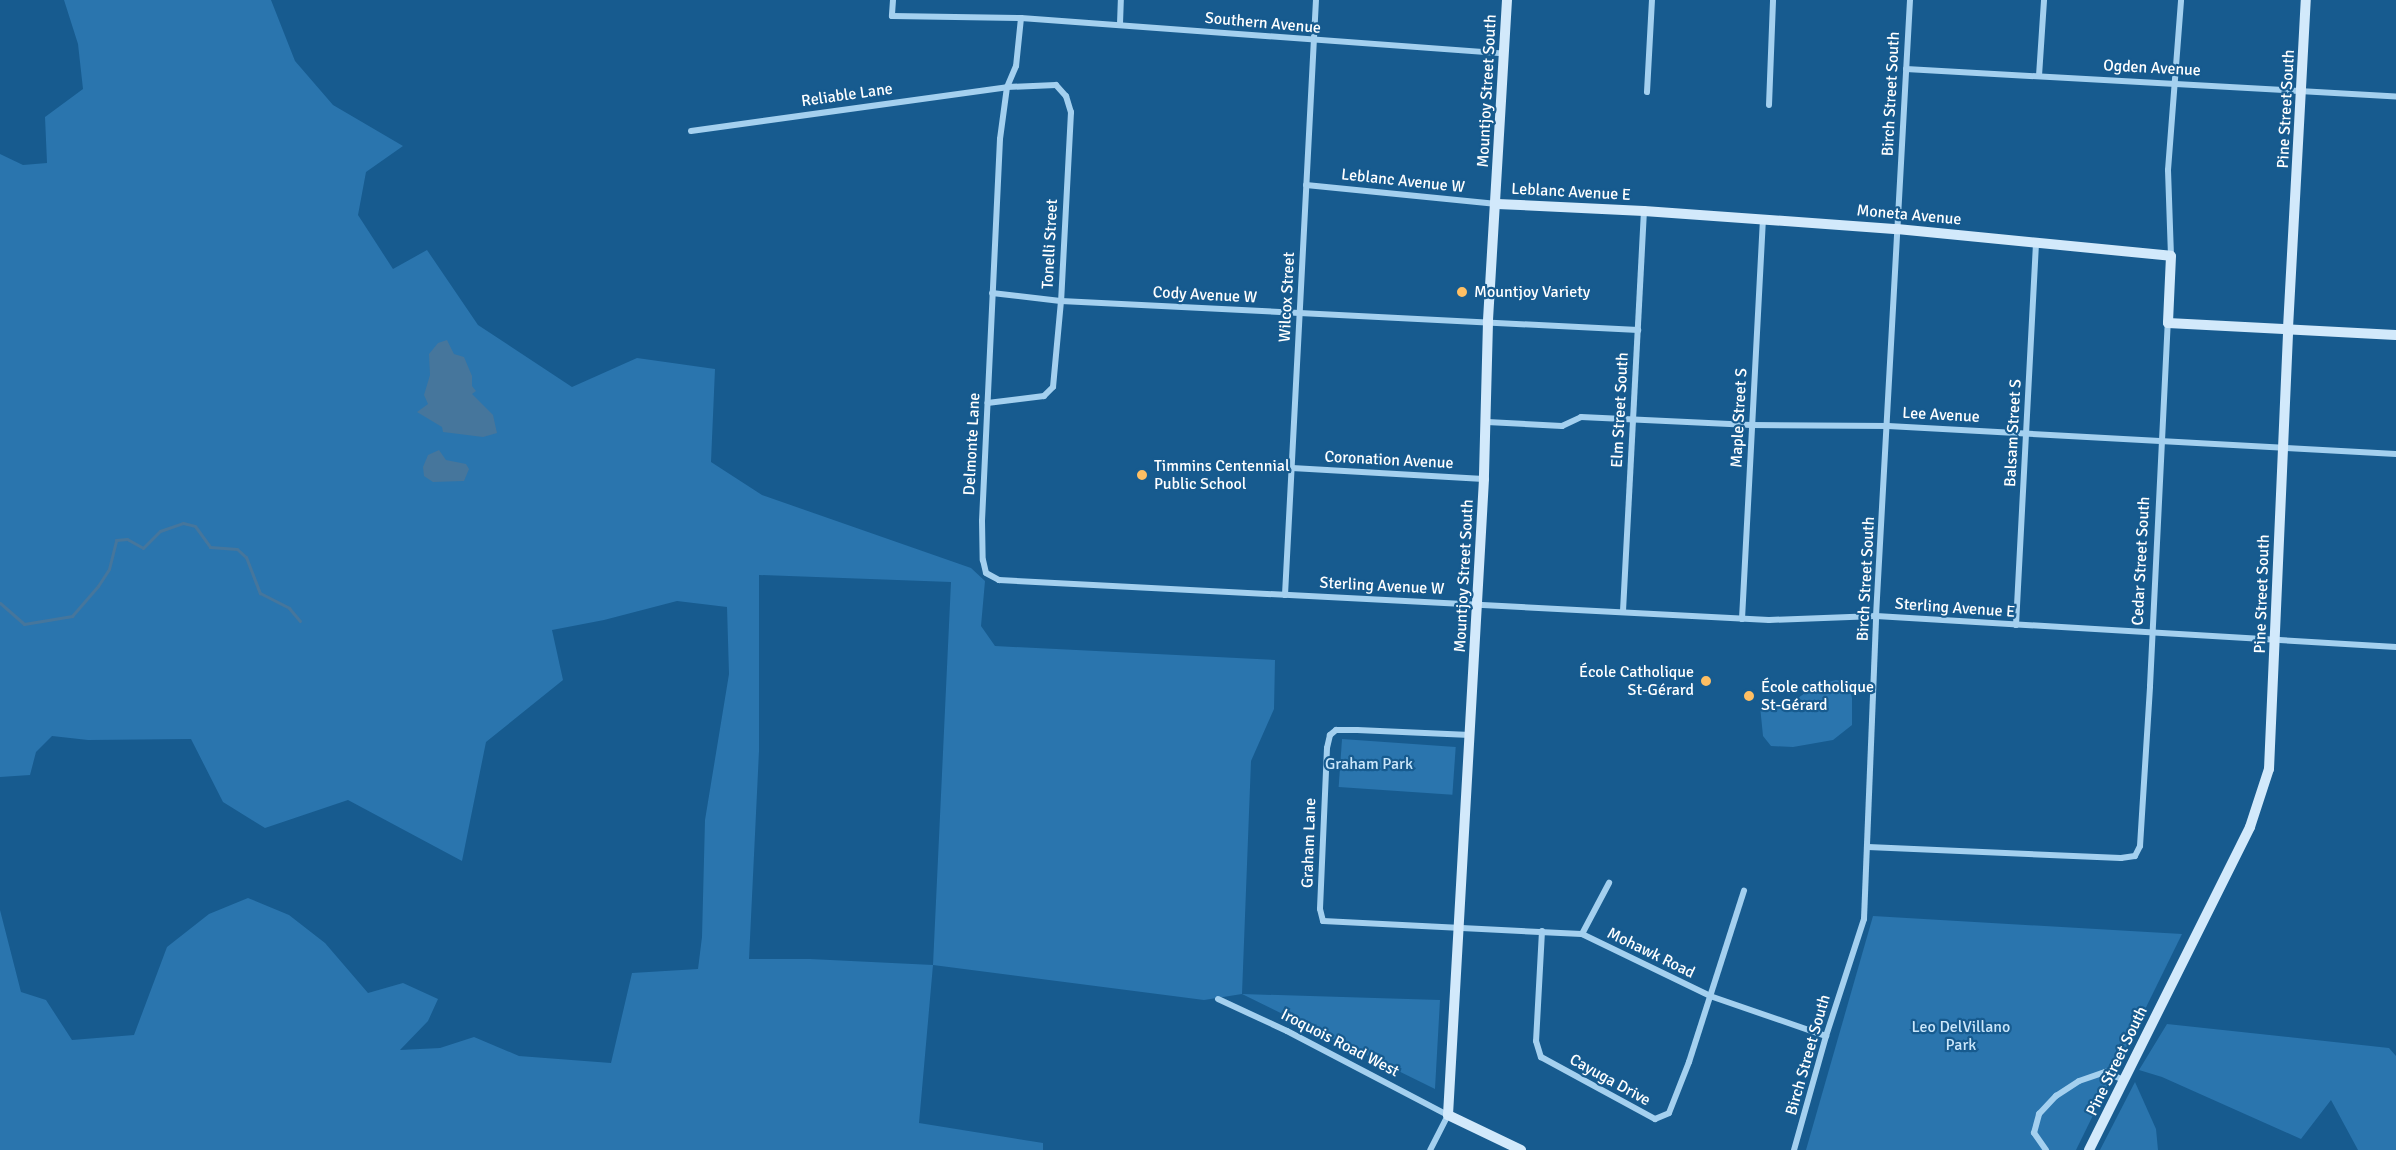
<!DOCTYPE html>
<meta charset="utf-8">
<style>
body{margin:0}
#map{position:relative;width:2396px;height:1150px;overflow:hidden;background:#175b8f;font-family:Signika,sans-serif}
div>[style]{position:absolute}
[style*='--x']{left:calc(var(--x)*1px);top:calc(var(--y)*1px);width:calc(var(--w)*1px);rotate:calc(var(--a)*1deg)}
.green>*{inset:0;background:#2a75ae;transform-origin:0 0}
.water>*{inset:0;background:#46769c}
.stream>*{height:3px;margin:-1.5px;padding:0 1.5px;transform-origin:1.5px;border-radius:1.5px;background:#46769c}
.street>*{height:6px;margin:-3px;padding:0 3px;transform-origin:3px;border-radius:3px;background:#a4d0ef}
.secondary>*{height:10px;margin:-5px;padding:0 5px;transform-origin:5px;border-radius:5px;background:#d2e9fb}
.dots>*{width:16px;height:16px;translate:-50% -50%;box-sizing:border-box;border:3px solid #175b8f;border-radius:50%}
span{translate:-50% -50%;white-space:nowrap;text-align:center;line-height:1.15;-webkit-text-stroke:4.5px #175b8f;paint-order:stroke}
.street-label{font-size:16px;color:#fff}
.poi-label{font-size:16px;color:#fff}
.left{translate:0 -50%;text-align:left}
.right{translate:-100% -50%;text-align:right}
.park-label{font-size:16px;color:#cbe7fb}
</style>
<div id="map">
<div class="green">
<i style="clip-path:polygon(evenodd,64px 0,271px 0,295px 61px,333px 105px,403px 146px,366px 172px,358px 215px,393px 269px,427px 250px,478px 325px,572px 387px,637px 358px,715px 369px,711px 462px,762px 495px,971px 568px,985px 581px,981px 626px,995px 646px,1275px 660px,1274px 709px,1251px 761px,1242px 994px,1440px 1000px,1435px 1089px,1242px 994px,1204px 1000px,933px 965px,919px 1123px,1043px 1143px,1043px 1150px,0 1150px,0 910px,21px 992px,46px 1000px,72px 1040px,134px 1035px,167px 947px,209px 914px,248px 898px,289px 915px,325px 943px,368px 993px,403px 983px,438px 999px,428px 1021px,400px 1050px,440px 1048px,474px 1037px,519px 1056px,611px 1063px,632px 973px,698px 969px,702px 937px,705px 820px,729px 674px,727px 607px,677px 601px,604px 620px,552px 630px,563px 680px,486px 742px,462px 861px,348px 800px,265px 828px,223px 802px,191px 739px,88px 740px,52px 736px,36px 752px,30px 775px,0 777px,0 154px,23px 165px,47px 163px,45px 117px,83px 89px,78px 44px,64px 0,759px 575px,951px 582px,933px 965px,810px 959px,749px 959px,759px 751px,759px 575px)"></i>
<i style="clip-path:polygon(1836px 680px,1848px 682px,1852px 698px,1852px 725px,1833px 740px,1793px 747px,1771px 746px,1763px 736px,1760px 706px,1795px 700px,1817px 685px)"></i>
<i style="left:1342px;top:739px;width:114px;height:48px;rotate:4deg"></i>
<i style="clip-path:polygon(1873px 916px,2182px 934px,2076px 1150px,1806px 1150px)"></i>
<i style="clip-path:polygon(2167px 1024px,2389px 1048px,2396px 1056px,2396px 1150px,2358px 1150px,2331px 1100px,2301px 1139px,2162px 1077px,2139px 1070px)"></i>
<i style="clip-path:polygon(2135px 1082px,2156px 1129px,2158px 1150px,2100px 1150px)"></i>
</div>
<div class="water">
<i style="clip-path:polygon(447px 340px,454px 354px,464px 357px,472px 376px,472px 386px,476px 391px,472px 394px,493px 415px,497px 433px,483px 437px,443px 432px,442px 427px,417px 412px,428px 404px,424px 395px,430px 375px,429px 354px,438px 343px)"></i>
<i style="clip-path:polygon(439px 450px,446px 460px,466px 464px,469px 469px,464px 481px,433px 482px,424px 476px,423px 467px,428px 455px)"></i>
</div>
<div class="stream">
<i style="--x:0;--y:603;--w:32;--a:41"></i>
<i style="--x:24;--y:624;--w:49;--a:-9.5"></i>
<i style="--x:72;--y:616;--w:40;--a:-49"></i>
<i style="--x:98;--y:586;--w:20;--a:-57"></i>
<i style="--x:109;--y:569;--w:30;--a:-76"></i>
<i style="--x:116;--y:540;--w:11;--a:-5"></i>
<i style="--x:127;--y:539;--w:18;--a:29"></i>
<i style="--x:143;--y:548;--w:24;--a:-45"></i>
<i style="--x:160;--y:531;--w:24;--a:-19"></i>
<i style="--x:183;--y:523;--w:12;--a:14"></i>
<i style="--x:195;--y:526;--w:26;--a:54"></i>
<i style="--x:210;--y:547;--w:27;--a:4"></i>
<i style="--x:237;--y:549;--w:12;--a:42"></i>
<i style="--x:246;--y:557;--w:39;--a:69"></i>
<i style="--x:260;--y:593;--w:33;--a:27"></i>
<i style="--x:289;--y:608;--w:17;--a:50"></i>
</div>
<div class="street">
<i style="--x:893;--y:0;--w:16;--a:94"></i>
<i style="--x:892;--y:16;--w:129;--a:0.9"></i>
<i style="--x:1021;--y:18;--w:483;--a:4.2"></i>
<i style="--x:1021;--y:18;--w:48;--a:95.9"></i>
<i style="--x:1016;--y:66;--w:23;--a:113"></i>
<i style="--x:1007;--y:87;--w:52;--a:97.7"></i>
<i style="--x:1000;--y:139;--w:382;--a:92.7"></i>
<i style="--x:982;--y:521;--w:39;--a:89"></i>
<i style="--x:983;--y:560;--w:13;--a:77"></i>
<i style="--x:986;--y:573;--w:15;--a:28"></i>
<i style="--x:999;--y:580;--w:771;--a:2.97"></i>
<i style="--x:1769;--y:620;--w:107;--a:-2.1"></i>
<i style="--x:1876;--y:616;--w:521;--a:3.41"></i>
<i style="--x:1120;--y:24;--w:24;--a:-88"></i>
<i style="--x:1906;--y:69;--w:491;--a:3.2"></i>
<i style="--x:2039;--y:76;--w:76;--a:-86.2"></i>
<i style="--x:1647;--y:92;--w:92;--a:-86.9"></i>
<i style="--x:1769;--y:105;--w:105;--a:-87.8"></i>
<i style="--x:691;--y:131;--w:319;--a:-7.9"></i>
<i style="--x:1007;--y:87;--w:49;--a:-2.3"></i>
<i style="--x:1056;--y:85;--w:15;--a:48"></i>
<i style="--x:1066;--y:96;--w:17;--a:73"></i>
<i style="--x:1071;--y:112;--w:189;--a:93"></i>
<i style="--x:1061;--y:301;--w:86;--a:95.3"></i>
<i style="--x:1053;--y:387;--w:13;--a:135"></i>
<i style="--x:1044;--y:396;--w:57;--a:173"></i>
<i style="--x:1306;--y:185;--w:192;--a:5.7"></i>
<i style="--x:2171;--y:256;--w:86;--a:-92"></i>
<i style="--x:2168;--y:170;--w:170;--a:-85.6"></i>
<i style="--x:992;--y:293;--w:69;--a:6.6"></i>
<i style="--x:1061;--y:301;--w:578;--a:2.88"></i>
<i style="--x:1487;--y:422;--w:75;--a:3.1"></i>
<i style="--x:1562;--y:426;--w:21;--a:-25"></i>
<i style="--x:1581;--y:417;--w:170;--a:2.7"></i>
<i style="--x:1751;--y:425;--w:137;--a:0.4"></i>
<i style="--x:1888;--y:426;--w:509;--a:3.15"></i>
<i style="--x:1292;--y:468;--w:192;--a:3.3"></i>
<i style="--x:1285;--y:595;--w:596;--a:-87.02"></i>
<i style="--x:1623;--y:611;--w:401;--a:-87"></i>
<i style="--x:1742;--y:619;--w:401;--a:-87"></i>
<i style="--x:2016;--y:625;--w:384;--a:-87"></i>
<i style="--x:1470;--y:735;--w:113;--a:-177.5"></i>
<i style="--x:1357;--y:730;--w:21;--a:180"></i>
<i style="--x:1336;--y:730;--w:8;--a:140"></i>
<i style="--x:1330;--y:735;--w:13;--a:103"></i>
<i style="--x:1327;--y:748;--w:161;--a:92.5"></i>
<i style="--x:1320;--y:909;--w:12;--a:76"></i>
<i style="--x:1323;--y:921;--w:259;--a:2.9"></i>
<i style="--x:1582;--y:934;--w:142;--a:25.8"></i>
<i style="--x:1710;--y:996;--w:123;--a:19"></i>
<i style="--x:1868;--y:847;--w:253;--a:2.5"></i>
<i style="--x:2121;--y:858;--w:14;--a:-8"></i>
<i style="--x:2135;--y:856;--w:11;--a:-63"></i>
<i style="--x:2140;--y:846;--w:160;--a:-86.4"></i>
<i style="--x:2150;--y:686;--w:363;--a:-87.2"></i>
<i style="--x:1542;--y:931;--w:110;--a:93.1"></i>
<i style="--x:1536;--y:1041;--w:17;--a:73"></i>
<i style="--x:1541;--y:1057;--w:130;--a:28.5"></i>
<i style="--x:1655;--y:1119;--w:15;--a:-23"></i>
<i style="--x:1669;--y:1113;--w:55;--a:-68.6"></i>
<i style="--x:1689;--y:1062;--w:180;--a:-72.2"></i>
<i style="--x:1582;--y:934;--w:58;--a:-62.1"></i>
<i style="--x:1218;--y:999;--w:76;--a:24.9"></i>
<i style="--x:1287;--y:1031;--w:182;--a:27.6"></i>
<i style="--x:1448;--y:1115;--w:39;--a:117"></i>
<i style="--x:1794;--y:1150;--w:118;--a:-74.3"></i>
<i style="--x:1826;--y:1036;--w:123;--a:-72"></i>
<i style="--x:1864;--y:919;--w:303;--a:-87.7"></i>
<i style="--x:1876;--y:616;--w:617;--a:-86.84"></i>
<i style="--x:2046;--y:1150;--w:21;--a:-125"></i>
<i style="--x:2034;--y:1133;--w:20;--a:-75"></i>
<i style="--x:2039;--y:1114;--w:25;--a:-47"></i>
<i style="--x:2056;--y:1096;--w:27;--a:-33"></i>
<i style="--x:2079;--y:1081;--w:28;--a:-19"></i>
<i style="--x:2105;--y:1072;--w:21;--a:23"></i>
</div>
<div class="secondary">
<i style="--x:1507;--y:0;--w:323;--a:93.4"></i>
<i style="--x:1488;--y:322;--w:157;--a:91.5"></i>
<i style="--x:1484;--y:479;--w:637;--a:93.24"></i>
<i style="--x:1448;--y:1115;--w:81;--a:25.6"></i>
<i style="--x:1497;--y:204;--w:147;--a:2.7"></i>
<i style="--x:1644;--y:211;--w:254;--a:4.1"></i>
<i style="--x:1897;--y:229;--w:275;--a:5.6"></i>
<i style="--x:2171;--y:256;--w:67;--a:92.6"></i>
<i style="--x:2168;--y:323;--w:228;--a:3"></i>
<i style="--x:2089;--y:1150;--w:361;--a:-63.5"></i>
<i style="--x:2250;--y:827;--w:61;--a:-71.9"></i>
<i style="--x:2269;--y:769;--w:441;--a:-87.5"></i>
<i style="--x:2288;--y:328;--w:328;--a:-86.9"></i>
</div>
<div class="dots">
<i style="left:1462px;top:292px;background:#ffbf63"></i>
<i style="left:1142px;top:475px;background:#ffbf63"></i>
<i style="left:1706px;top:681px;background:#ffbf63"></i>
<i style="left:1749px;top:696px;background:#ffbf63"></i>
</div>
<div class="street-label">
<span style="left:1263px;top:23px;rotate:5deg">Southern Avenue</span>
<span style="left:2152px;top:68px;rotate:3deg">Ogden Avenue</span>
<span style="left:1487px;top:91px;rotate:-87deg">Mountjoy Street South</span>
<span style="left:1891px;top:94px;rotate:-87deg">Birch Street South</span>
<span style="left:847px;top:95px;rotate:-8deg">Reliable Lane</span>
<span style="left:2286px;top:109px;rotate:-87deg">Pine Street South</span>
<span style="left:1403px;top:181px;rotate:6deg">Leblanc Avenue W</span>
<span style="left:1571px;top:192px;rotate:3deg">Leblanc Avenue E</span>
<span style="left:1909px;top:215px;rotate:5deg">Moneta Avenue</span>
<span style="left:1050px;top:244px;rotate:-87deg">Tonelli Street</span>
<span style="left:1205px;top:295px;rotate:3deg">Cody Avenue W</span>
<span style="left:1287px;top:297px;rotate:-87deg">Wilcox Street</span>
<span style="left:1620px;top:410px;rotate:-87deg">Elm Street South</span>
<span style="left:1941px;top:415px;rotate:3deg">Lee Avenue</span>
<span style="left:1739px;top:418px;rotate:-87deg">Maple Street S</span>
<span style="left:2013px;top:433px;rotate:-87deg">Balsam Street S</span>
<span style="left:972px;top:444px;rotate:-87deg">Delmonte Lane</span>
<span style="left:1389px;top:460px;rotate:3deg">Coronation Avenue</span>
<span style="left:2141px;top:561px;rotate:-87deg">Cedar Street South</span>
<span style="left:1464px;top:576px;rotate:-87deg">Mountjoy Street South</span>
<span style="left:1866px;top:579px;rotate:-87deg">Birch Street South</span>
<span style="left:1382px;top:586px;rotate:3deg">Sterling Avenue W</span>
<span style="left:2262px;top:594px;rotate:-88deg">Pine Street South</span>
<span style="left:1955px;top:608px;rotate:4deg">Sterling Avenue E</span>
<span style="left:1309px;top:843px;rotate:-88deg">Graham Lane</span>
<span style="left:1651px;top:953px;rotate:26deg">Mohawk Road</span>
<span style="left:1340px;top:1043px;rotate:27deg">Iroquois Road West</span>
<span style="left:1808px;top:1055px;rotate:-74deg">Birch Street South</span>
<span style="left:2117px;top:1061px;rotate:-64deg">Pine Street South</span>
<span style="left:1610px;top:1080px;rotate:29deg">Cayuga Drive</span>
</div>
<div class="poi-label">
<span class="left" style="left:1474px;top:292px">Mountjoy Variety</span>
<span class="left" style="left:1154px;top:475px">Timmins Centennial<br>Public School</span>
<span class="right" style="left:1694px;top:681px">École Catholique<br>St-Gérard</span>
<span class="left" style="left:1761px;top:696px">École catholique<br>St-Gérard</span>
</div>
<div class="park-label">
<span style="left:1369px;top:764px">Graham Park</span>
<span style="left:1961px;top:1036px">Leo DelVillano<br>Park</span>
</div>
</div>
